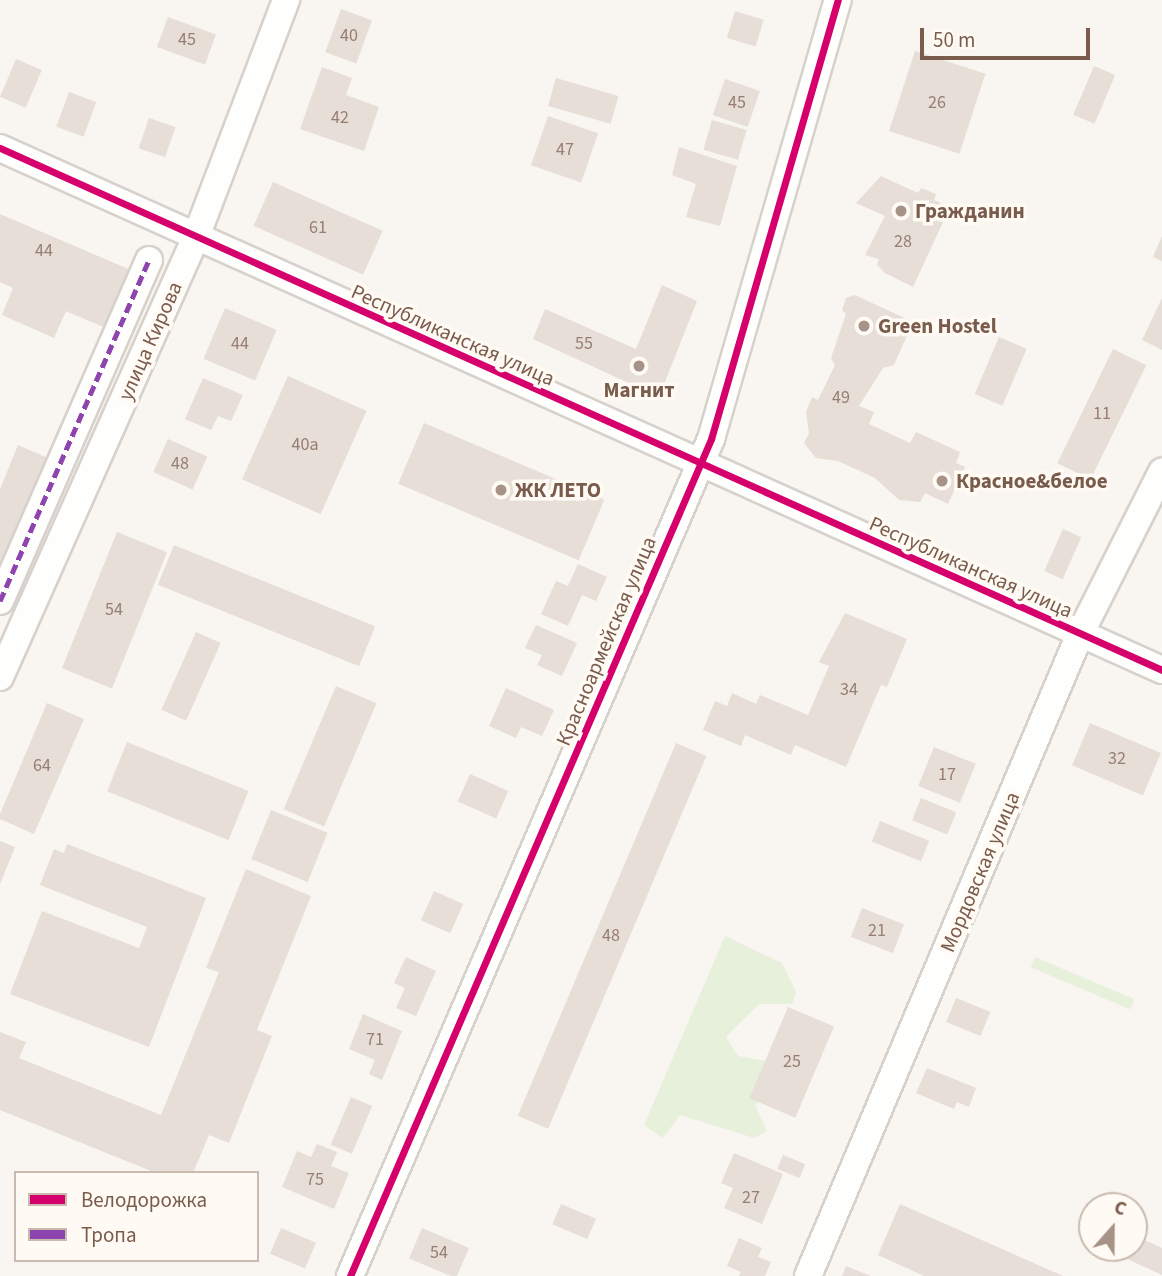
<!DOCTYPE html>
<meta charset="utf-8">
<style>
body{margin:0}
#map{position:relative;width:1162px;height:1276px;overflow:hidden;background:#f9f5f0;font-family:"Source Sans 3",sans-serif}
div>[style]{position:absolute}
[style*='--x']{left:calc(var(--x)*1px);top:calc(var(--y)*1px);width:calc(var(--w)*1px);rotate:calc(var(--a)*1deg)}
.green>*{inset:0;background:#e7f0db;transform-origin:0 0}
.building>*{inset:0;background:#e6ded7;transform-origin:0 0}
.roads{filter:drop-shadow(2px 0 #d7d1cb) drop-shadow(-2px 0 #d7d1cb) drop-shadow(0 2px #d7d1cb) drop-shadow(0 -2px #d7d1cb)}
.street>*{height:26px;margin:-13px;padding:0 13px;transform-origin:13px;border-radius:13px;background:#fefefd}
.quiet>*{height:5px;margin-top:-2.5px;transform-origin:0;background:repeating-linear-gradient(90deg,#8e44ad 0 10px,transparent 0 15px)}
.cycleway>*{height:7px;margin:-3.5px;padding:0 3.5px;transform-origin:3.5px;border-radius:3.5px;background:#d6006c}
.dots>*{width:19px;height:19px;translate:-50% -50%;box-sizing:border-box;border:4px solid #fffaf3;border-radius:50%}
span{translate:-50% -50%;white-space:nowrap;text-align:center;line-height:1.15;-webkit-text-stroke:7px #fffaf3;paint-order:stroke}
.number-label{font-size:18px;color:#977e72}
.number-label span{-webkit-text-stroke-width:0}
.poi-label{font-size:21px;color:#7a5c4d;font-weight:700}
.left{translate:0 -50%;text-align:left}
.street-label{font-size:21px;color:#7a5c4d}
.legend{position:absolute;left:14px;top:1171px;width:245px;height:91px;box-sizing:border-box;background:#fffaf3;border:2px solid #cabbb1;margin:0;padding:9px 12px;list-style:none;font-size:21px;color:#7a5c4d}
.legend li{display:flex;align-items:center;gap:14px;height:35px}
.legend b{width:35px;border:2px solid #cabbb1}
.north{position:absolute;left:1078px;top:1192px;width:70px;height:70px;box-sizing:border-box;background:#fffaf3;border:2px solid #cabbb1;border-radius:50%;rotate:21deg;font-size:19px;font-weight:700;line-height:28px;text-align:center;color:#7a5c4d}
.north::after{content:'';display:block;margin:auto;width:24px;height:32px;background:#a69286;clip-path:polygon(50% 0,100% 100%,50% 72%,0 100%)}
.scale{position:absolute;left:920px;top:28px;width:170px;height:32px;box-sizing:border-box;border:4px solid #7a5c4d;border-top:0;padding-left:9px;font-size:21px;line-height:24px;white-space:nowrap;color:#7a5c4d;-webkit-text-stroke:5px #fffaf3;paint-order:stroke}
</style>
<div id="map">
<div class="green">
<i style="clip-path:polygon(725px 936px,782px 963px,796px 992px,792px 1004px,759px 1004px,726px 1037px,738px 1056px,767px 1061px,775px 1088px,755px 1105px,767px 1131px,754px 1138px,680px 1115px,663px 1138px,644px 1125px)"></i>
<i style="left:1035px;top:957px;width:108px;height:11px;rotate:23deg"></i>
</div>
<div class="building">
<i style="left:341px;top:9px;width:33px;height:46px;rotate:20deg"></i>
<i style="left:735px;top:11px;width:30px;height:28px;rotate:17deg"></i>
<i style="left:168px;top:17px;width:51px;height:32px;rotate:20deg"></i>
<i style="left:915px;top:51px;width:74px;height:84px;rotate:18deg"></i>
<i style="left:16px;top:59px;width:28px;height:41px;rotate:23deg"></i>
<i style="left:1094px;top:66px;width:23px;height:53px;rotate:23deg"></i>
<i style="clip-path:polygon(322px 67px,352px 78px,346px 95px,379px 107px,364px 151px,300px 129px)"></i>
<i style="left:556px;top:78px;width:65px;height:29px;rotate:16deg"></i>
<i style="left:725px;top:79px;width:37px;height:38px;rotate:19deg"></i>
<i style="left:69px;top:92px;width:29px;height:37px;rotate:20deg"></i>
<i style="left:548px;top:116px;width:53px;height:52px;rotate:19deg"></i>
<i style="left:149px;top:118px;width:28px;height:32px;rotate:19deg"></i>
<i style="left:712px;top:120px;width:36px;height:31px;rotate:16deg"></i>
<i style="clip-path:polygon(679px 147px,737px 166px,720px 226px,686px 217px,696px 184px,672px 175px)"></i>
<i style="clip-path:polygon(881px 176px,918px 193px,921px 188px,936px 194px,934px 200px,950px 207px,913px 287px,885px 273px,877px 265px,879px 259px,865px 255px,885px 216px,856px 203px)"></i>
<i style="left:273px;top:182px;width:120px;height:48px;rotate:24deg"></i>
<i style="clip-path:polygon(0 214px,140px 274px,115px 332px,66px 311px,54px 338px,2px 315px,13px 288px,0 282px)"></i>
<i style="clip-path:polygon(1162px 236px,1162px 261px,1153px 257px)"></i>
<i style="clip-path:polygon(662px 285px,697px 301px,659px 397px,533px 339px,545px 309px,636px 349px)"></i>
<i style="clip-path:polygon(855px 295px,913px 322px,894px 365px,883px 368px,859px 406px,874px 412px,869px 424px,910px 443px,916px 432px,960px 452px,956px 463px,965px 467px,948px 504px,925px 493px,920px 502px,899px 500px,875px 478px,838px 461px,816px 458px,804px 443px,809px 433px,806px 412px,812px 397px,818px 400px,835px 365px,831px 358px,846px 314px,842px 310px,846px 298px)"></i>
<i style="clip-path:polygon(1162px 298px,1162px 350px,1142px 340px)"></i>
<i style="left:225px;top:308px;width:56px;height:55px;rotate:23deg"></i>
<i style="left:999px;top:337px;width:30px;height:62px;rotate:23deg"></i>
<i style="left:1113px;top:349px;width:37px;height:127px;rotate:26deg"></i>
<i style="left:288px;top:376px;width:86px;height:113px;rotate:24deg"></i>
<i style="clip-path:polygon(203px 378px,243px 395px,231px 421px,218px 416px,211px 430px,185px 419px)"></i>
<i style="left:424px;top:423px;width:196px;height:66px;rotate:23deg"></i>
<i style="left:168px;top:439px;width:43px;height:36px;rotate:24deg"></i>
<i style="clip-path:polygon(18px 445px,57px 462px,0 599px,0 489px)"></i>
<i style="left:1063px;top:529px;width:20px;height:46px;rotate:24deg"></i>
<i style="left:117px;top:532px;width:54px;height:147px;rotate:22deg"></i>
<i style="left:174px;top:545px;width:217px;height:43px;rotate:22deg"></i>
<i style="clip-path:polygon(578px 564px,607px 577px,596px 601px,582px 595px,568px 626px,541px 614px,556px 581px,568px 586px)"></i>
<i style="clip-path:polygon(845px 613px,907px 639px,887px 687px,881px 685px,846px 767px,795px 745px,791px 755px,745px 735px,741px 746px,703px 730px,715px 701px,727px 706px,732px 693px,756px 704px,760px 695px,808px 715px,829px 666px,819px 662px)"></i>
<i style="clip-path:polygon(536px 625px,577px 643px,562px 676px,537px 665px,542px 655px,525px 648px)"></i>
<i style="left:196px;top:632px;width:27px;height:85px;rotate:24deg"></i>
<i style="left:336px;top:686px;width:44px;height:134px;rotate:23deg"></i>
<i style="clip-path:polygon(506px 688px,554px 710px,542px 736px,521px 727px,516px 738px,489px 726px)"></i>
<i style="clip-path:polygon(47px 703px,84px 719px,34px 834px,0 819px,0 814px)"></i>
<i style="left:1090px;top:723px;width:77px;height:46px;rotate:23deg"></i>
<i style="left:127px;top:742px;width:131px;height:53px;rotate:22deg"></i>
<i style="left:676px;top:743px;width:33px;height:405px;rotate:23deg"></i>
<i style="left:934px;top:747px;width:45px;height:42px;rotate:22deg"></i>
<i style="left:470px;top:774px;width:42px;height:30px;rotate:24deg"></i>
<i style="left:921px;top:798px;width:38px;height:24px;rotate:22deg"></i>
<i style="left:271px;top:810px;width:61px;height:53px;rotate:22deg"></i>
<i style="left:880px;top:821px;width:53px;height:22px;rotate:22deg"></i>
<i style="clip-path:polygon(0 841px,15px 847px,0 884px)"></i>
<i style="clip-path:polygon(67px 844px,206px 898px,149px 1047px,10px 994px,42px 911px,139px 948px,147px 927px,40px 885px,54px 849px,64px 853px)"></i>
<i style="clip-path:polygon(246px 869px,311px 896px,257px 1030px,272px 1036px,229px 1143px,209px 1135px,193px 1173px,156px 1173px,0 1110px,0 1032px,26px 1042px,19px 1058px,161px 1115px,219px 972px,206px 968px)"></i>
<i style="left:434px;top:891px;width:32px;height:32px;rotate:24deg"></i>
<i style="left:862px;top:908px;width:45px;height:31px;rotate:21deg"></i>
<i style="clip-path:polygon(406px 957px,436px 971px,416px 1016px,396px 1008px,405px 988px,394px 983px)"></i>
<i style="left:956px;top:998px;width:37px;height:26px;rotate:22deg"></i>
<i style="left:788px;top:1007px;width:50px;height:99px;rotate:23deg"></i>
<i style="clip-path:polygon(363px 1014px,402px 1031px,382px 1080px,369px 1074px,375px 1060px,349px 1049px)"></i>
<i style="clip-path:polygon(927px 1068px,976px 1088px,969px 1107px,957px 1102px,954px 1109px,916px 1093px)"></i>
<i style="left:351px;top:1097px;width:23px;height:52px;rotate:23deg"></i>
<i style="clip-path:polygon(317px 1144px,337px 1152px,331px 1166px,349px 1173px,334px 1209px,282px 1187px,297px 1151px,311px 1157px)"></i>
<i style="clip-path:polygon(734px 1153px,783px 1174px,762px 1224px,724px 1208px,733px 1188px,721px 1183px)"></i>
<i style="left:783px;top:1155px;width:24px;height:15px;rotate:22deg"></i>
<i style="left:561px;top:1204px;width:38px;height:22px;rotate:23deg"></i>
<i style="clip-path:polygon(900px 1204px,1063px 1276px,924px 1276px,878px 1255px)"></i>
<i style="left:281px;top:1228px;width:38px;height:28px;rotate:23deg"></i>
<i style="left:422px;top:1228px;width:51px;height:33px;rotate:23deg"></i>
<i style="clip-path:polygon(1134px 1235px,1162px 1248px,1162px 1275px,1103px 1248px,1134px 1248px)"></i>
<i style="clip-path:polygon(739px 1238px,762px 1248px,758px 1257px,771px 1262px,765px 1276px,739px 1276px,741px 1272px,727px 1266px)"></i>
<i style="clip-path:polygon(846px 1266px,871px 1276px,842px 1276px)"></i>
</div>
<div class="roads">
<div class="street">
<i style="--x:0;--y:148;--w:1274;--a:24.19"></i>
<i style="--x:0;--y:601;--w:372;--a:-66.4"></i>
<i style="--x:0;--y:677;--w:482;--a:-66"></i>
<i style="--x:196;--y:237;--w:254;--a:-69.2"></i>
<i style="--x:350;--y:1276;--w:912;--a:-66.67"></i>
<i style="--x:711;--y:439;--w:457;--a:-73.9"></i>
<i style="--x:808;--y:1276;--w:697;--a:-67.04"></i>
<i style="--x:1080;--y:634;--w:182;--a:-63.2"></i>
</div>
</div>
<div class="quiet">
<i style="--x:0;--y:601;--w:372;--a:-66.4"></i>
</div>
<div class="cycleway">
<i style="--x:0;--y:148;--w:1274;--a:24.19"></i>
<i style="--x:350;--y:1276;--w:912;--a:-66.67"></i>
<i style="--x:711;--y:439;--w:457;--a:-73.9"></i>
</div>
<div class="dots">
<i style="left:901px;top:211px;background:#a69286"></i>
<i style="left:864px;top:326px;background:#a69286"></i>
<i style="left:639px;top:366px;background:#a69286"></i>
<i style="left:942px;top:481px;background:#a69286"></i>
<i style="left:501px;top:490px;background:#a69286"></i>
</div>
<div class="number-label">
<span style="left:349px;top:36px">40</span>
<span style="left:187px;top:40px">45</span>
<span style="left:737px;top:103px">45</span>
<span style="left:937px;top:103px">26</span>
<span style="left:340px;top:118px">42</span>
<span style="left:565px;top:150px">47</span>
<span style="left:318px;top:228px">61</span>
<span style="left:903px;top:242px">28</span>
<span style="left:44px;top:251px">44</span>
<span style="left:240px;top:344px">44</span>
<span style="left:584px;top:344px">55</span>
<span style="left:841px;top:398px">49</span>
<span style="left:1102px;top:414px">11</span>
<span style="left:305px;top:445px">40а</span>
<span style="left:180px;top:464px">48</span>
<span style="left:114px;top:610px">54</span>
<span style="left:849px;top:690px">34</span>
<span style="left:1117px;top:759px">32</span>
<span style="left:42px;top:766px">64</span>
<span style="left:947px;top:775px">17</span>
<span style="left:877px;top:931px">21</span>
<span style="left:611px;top:936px">48</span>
<span style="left:375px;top:1040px">71</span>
<span style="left:792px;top:1062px">25</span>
<span style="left:315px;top:1180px">75</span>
<span style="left:751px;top:1198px">27</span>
<span style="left:439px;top:1253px">54</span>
</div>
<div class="poi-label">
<span class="left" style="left:915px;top:211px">Гражданин</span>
<span class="left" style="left:878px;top:326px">Green Hostel</span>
<span style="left:639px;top:390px">Магнит</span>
<span class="left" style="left:956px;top:481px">Красное&amp;белое</span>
<span class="left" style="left:515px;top:490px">ЖК ЛЕТО</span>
</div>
<div class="street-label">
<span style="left:453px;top:335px;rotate:24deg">Республиканская улица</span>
<span style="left:150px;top:341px;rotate:-66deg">улица Кирова</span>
<span style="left:971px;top:567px;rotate:24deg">Республиканская улица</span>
<span style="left:606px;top:641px;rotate:-67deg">Красноармейская улица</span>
<span style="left:980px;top:872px;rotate:-67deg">Мордовская улица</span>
</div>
<ul class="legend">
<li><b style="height:9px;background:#d6006c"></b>Велодорожка</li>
<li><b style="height:9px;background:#8e44ad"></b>Тропа</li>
</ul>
<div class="north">С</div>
<div class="scale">50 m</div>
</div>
